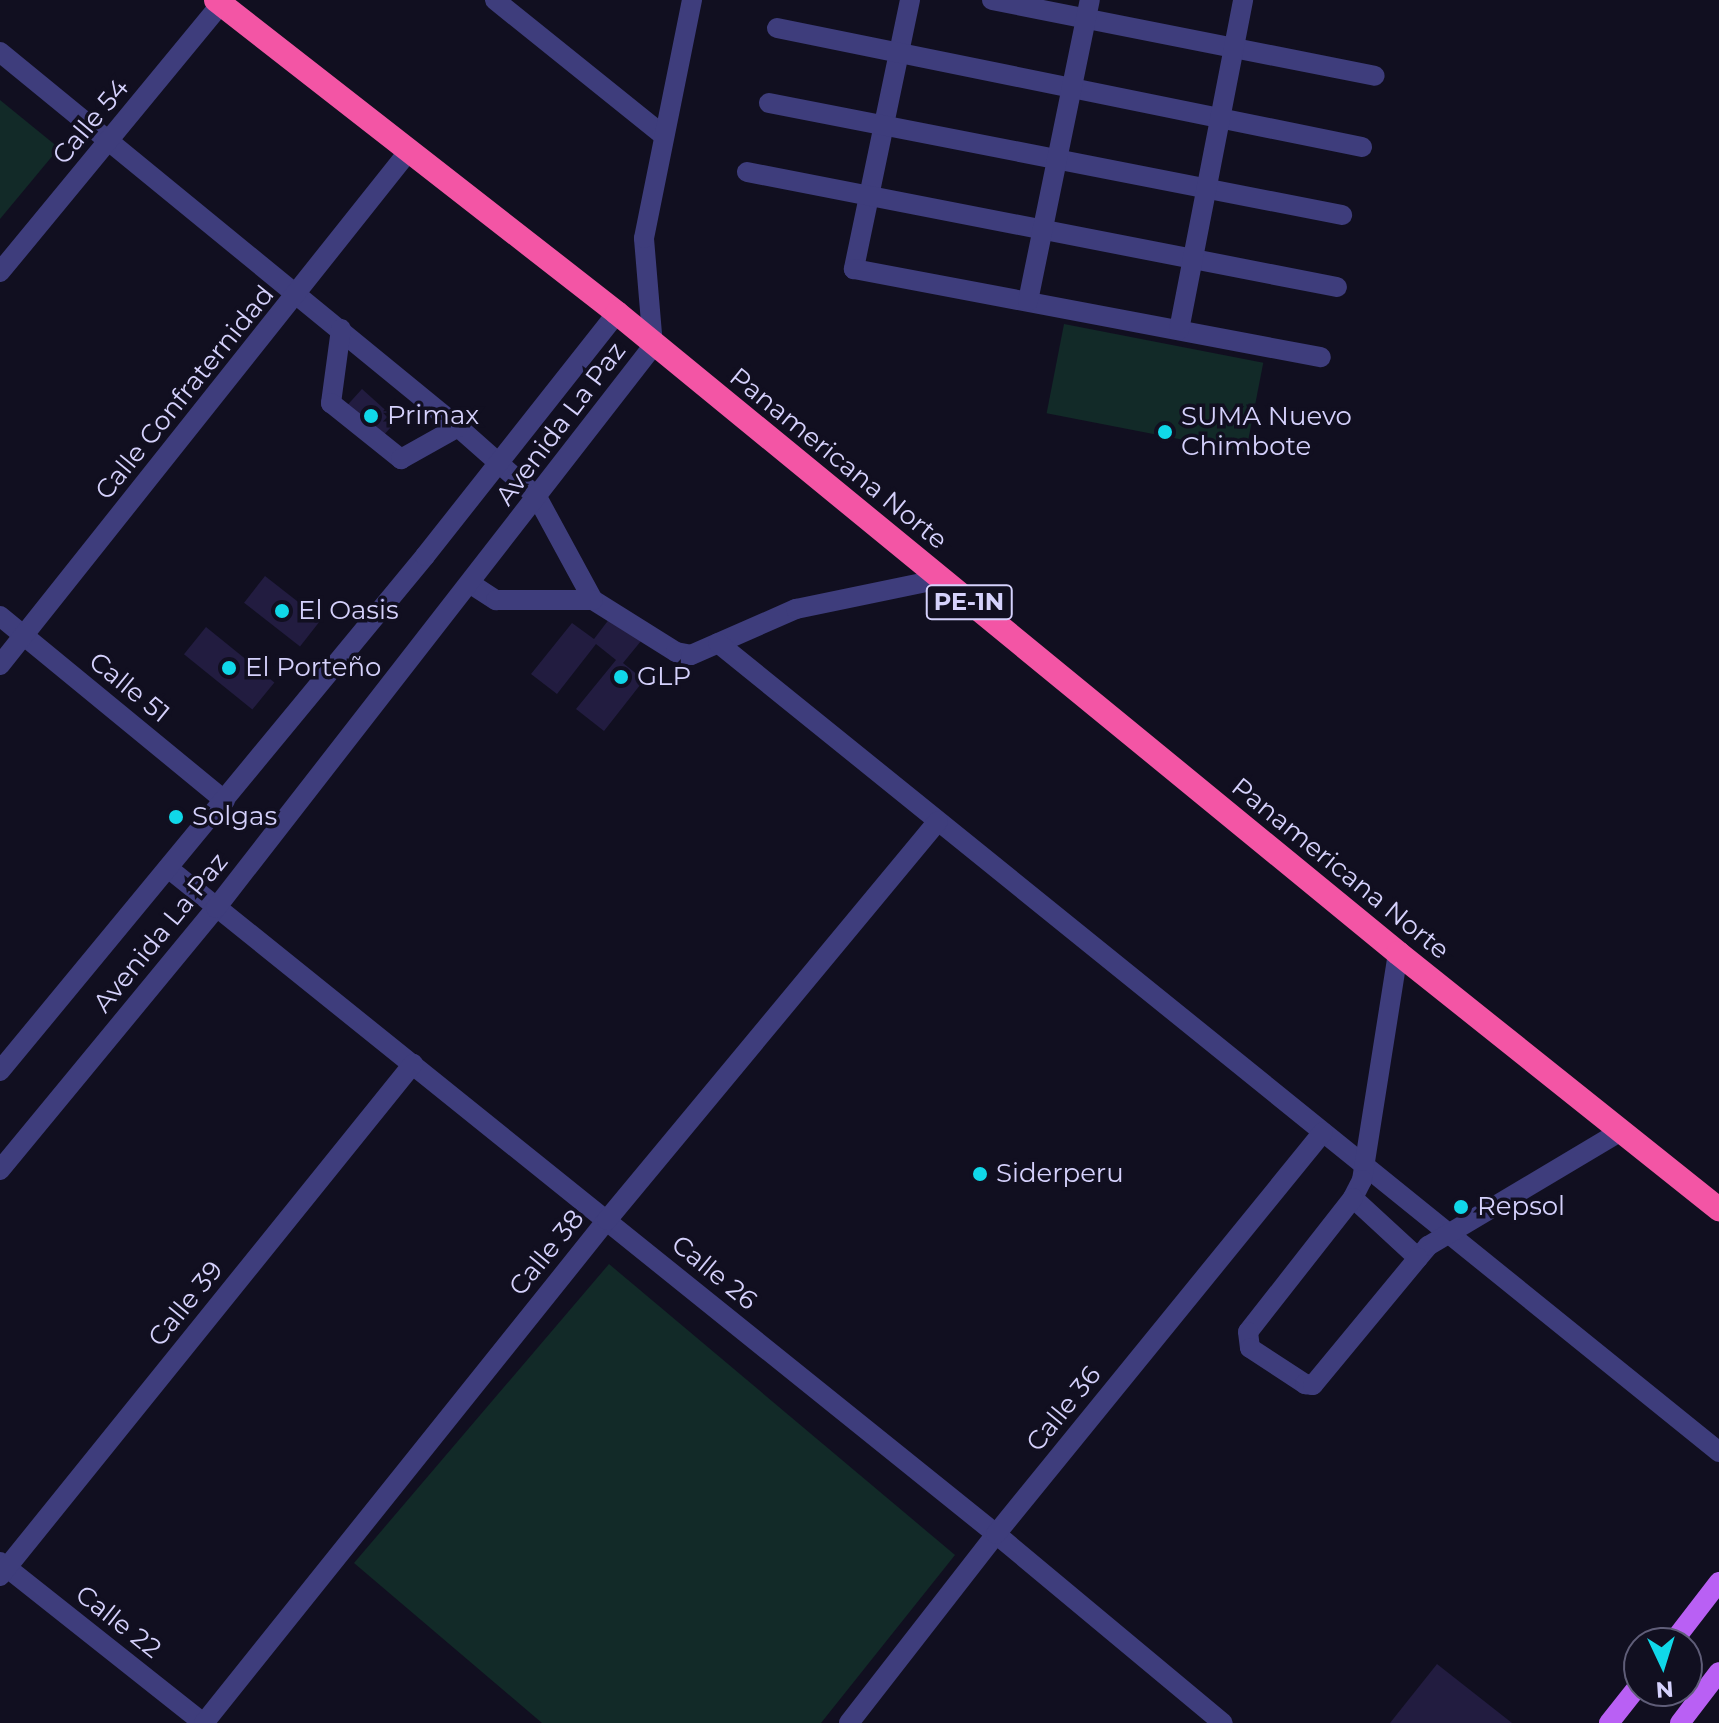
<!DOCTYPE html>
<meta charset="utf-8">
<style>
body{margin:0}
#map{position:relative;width:1719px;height:1723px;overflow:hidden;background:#110f20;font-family:Montserrat,sans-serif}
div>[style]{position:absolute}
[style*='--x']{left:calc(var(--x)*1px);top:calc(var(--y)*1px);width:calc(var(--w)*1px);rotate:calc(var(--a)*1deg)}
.green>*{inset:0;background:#122a28;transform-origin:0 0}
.building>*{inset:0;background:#221c40;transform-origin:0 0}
.minor>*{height:20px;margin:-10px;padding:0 10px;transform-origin:10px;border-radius:10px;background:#3e3d7c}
.major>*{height:20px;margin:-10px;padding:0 10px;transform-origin:10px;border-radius:10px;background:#b960f4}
.highway>*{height:24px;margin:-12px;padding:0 12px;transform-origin:12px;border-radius:12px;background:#f355a5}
.dots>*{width:22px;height:22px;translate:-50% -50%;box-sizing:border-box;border:4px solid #110f20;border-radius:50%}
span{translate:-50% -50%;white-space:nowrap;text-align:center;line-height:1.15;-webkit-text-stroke:7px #110f20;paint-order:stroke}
.shield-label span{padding:2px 6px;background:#110f20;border:2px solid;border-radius:6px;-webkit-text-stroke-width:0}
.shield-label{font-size:24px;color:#d5d1fc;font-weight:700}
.street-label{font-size:26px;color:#d5d1fc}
.poi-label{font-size:26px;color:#d5d1fc}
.left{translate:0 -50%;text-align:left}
.north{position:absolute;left:1623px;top:1627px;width:80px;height:80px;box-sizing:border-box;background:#110f20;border:2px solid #5f5d78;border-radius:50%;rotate:176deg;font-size:22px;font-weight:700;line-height:32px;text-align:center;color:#d5d1fc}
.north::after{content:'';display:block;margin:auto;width:28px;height:36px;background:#10d8e9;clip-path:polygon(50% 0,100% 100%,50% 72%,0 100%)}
</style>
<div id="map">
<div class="green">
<i style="clip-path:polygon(0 100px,59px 148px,0 219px)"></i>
<i style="left:1064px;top:324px;width:203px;height:91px;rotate:11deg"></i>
<i style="clip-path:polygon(609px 1264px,955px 1555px,821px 1723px,542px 1723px,354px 1563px)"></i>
</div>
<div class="building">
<i style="left:362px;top:389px;width:47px;height:22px;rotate:42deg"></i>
<i style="left:265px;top:576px;width:71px;height:34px;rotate:38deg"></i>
<i style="clip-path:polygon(610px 618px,641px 641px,623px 663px,644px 680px,604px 731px,576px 709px,616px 660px,596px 644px,557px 694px,531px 674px,572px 623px,594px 639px)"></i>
<i style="left:206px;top:627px;width:88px;height:35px;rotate:39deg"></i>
<i style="clip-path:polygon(1437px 1664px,1512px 1723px,1390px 1723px)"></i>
</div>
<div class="minor">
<i style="--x:495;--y:0;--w:217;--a:38.8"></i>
<i style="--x:910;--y:0;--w:275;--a:101.8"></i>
<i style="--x:854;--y:269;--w:475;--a:10.7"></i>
<i style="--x:992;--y:0;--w:390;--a:11.2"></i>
<i style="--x:777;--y:28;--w:597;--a:11.5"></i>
<i style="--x:0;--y:52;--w:592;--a:39.31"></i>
<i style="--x:458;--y:427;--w:106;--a:41.5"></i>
<i style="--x:537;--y:497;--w:117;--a:61.5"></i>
<i style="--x:593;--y:600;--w:98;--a:32.1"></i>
<i style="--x:676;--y:652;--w:15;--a:11"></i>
<i style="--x:691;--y:655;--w:115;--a:-23.7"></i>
<i style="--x:796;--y:609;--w:148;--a:-11.7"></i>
<i style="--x:769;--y:103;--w:584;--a:11.06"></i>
<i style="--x:747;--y:172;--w:601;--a:11.03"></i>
<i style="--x:0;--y:272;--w:347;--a:-50.5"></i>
<i style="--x:1028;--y:301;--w:307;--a:-78.4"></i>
<i style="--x:341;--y:329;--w:75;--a:97.7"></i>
<i style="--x:331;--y:403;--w:90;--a:38.7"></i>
<i style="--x:401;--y:459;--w:65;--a:-29.3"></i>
<i style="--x:1179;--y:330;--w:336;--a:-79"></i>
<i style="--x:471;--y:584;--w:30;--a:33"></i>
<i style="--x:496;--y:600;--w:97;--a:0"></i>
<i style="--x:0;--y:616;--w:291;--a:39.4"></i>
<i style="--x:718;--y:643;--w:1287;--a:38.94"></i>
<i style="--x:0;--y:665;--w:655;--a:-51.5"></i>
<i style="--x:168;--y:868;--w:1063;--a:38.81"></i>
<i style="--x:996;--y:1534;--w:295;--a:39.8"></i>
<i style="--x:1398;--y:953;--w:230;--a:99"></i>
<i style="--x:1362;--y:1180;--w:20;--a:117"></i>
<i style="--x:1353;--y:1198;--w:88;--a:42.7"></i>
<i style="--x:1418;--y:1258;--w:16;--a:-50"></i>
<i style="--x:1428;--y:1246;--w:225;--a:-30.8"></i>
<i style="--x:0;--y:1071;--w:668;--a:-50.47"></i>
<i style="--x:425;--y:556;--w:310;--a:-51.7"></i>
<i style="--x:0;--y:1170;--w:340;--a:-50.5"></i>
<i style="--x:216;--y:908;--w:712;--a:-52.13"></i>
<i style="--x:653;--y:346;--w:108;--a:-94.8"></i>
<i style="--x:644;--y:238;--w:243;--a:-78.6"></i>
<i style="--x:1353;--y:1198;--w:170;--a:128.1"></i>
<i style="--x:1248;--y:1332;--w:16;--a:83"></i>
<i style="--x:1250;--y:1348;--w:66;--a:33.2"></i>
<i style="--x:1305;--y:1384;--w:8;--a:7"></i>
<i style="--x:1313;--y:1385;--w:165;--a:-50.4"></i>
<i style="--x:0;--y:1562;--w:259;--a:38.4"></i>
<i style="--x:0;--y:1576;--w:658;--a:-51.11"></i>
<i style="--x:204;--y:1723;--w:645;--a:-51.3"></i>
<i style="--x:607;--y:1220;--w:518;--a:-50.32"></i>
<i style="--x:849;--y:1723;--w:239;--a:-52.1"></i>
<i style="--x:996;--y:1534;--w:518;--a:-50.87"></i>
</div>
<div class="major">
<i style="--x:1672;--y:1643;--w:77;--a:-52.4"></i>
<i style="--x:1609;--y:1723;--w:48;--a:-51.7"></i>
<i style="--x:1680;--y:1723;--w:64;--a:-52.6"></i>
</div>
<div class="highway">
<i style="--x:216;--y:0;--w:509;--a:37.97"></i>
<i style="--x:617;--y:313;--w:1010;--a:39.33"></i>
<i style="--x:1398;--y:953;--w:411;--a:38.6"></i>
</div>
<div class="dots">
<i style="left:371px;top:416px;background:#10d8e9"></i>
<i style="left:1165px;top:432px;background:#10d8e9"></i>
<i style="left:282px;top:611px;background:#10d8e9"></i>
<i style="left:229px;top:668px;background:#10d8e9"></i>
<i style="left:621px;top:677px;background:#10d8e9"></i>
<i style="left:176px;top:817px;background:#10d8e9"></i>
<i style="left:980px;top:1174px;background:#10d8e9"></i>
<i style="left:1461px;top:1207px;background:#10d8e9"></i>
</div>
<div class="shield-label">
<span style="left:969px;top:602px">PE-1N</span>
</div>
<div class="street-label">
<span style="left:91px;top:122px;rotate:-50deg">Calle 54</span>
<span style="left:185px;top:393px;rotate:-51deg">Calle Confraternidad</span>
<span style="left:561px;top:424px;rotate:-53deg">Avenida La Paz</span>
<span style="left:838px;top:459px;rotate:39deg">Panamericana Norte</span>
<span style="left:129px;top:688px;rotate:39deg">Calle 51</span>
<span style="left:1340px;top:869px;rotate:39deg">Panamericana Norte</span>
<span style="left:161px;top:933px;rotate:-51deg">Avenida La Paz</span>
<span style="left:547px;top:1253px;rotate:-51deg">Calle 38</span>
<span style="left:714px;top:1273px;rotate:39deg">Calle 26</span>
<span style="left:186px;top:1304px;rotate:-51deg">Calle 39</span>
<span style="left:1064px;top:1409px;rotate:-51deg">Calle 36</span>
<span style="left:118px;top:1622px;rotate:38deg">Calle 22</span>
</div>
<div class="poi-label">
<span class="left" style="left:387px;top:416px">Primax</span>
<span class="left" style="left:1181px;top:432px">SUMA Nuevo<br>Chimbote</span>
<span class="left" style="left:298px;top:611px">El Oasis</span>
<span class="left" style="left:245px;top:668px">El Porteño</span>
<span class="left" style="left:637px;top:677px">GLP</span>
<span class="left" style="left:192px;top:817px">Solgas</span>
<span class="left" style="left:996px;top:1174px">Siderperu</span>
<span class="left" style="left:1477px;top:1207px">Repsol</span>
</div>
<div class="north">N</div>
</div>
